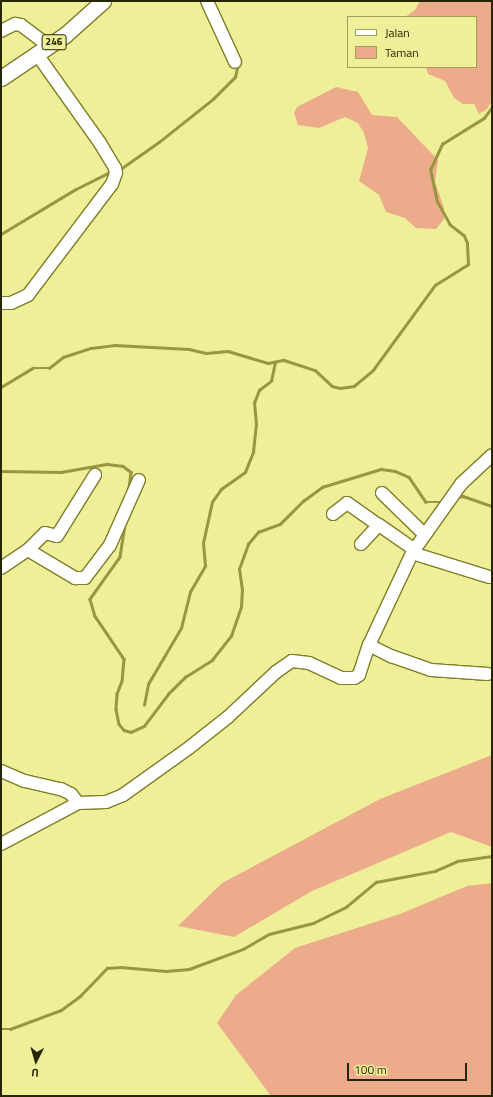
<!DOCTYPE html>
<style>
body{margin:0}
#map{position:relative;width:493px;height:1097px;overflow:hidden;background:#efef99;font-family:"Titillium Web",sans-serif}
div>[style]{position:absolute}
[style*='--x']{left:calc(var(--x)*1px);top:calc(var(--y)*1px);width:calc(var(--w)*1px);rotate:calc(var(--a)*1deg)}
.green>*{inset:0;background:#ecac8b}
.stream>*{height:2.5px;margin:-1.25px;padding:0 1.25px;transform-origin:1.25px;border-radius:1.25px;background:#989740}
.roads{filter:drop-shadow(1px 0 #7f7e26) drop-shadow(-1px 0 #7f7e26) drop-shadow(0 1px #7f7e26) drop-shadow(0 -1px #7f7e26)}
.minor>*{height:12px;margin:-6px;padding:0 6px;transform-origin:6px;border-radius:6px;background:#fff}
.major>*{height:15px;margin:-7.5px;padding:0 7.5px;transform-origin:7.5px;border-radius:7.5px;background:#fff}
span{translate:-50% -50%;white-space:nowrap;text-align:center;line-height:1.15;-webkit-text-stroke:3.5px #efef99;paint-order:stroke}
.shield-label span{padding:1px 3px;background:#efef99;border:1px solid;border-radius:3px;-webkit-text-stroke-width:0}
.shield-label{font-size:10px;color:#262502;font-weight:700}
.frame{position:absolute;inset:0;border:2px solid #262502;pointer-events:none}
.legend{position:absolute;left:347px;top:16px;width:130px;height:52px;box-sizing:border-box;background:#efef99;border:1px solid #9f9e5d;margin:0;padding:5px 7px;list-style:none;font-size:12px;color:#262502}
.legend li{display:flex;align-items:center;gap:8px;height:20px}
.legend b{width:20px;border:1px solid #9f9e5d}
.north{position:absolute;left:16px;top:1041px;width:40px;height:40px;-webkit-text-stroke:3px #efef99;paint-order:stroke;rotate:185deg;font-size:11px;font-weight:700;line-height:16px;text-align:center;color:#262502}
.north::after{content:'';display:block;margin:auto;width:14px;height:18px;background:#262502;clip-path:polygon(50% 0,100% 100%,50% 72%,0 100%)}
.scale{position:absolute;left:347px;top:1063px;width:120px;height:18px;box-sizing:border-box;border:2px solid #262502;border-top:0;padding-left:5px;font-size:12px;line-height:14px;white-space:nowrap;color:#262502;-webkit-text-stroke:3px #efef99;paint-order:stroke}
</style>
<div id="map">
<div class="green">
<i style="clip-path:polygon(420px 1px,492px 1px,492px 101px,487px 109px,479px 114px,474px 104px,463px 104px,454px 98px,445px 81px,428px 74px,426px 67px,476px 67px,476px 17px,405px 17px,415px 10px)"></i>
<i style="clip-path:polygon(336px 87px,358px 92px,372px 115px,397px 117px,438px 160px,435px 182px,444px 208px,444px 219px,436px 229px,416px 228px,405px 218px,386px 212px,379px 195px,359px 181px,368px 148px,364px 133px,358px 123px,345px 117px,319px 128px,298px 125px,294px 113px,297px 107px)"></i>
<i style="clip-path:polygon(492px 755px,492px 847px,451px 832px,312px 891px,234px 937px,178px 926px,222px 883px,380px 799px)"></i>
<i style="clip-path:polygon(492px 883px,492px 1096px,271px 1096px,217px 1023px,236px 995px,295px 948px,400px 914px,467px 886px)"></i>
</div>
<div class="stream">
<i style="--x:119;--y:170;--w:49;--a:-35"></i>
<i style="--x:159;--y:142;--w:69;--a:-38.5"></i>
<i style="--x:213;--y:99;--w:31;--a:-45"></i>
<i style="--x:235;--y:77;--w:13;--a:-77"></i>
<i style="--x:1;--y:234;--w:87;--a:-31"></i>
<i style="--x:76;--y:189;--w:40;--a:-26.6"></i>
<i style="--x:1;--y:387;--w:37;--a:-31"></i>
<i style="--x:33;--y:368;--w:16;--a:0"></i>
<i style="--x:49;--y:368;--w:18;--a:-38"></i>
<i style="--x:63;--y:357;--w:29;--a:-18"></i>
<i style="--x:91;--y:348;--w:23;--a:-7"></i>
<i style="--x:114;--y:345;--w:75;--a:3.1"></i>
<i style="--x:189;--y:349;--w:17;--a:13"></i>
<i style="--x:206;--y:353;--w:22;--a:-5"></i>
<i style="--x:228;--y:351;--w:42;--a:16.7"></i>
<i style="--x:268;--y:363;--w:16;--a:-11"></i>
<i style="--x:284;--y:360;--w:33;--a:18"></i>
<i style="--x:315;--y:370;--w:23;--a:43"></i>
<i style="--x:332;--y:386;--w:8;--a:14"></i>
<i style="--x:340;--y:388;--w:14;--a:-8"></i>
<i style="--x:354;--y:386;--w:25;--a:-40"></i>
<i style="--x:373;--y:370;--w:105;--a:-53.9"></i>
<i style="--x:435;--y:285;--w:39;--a:-32"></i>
<i style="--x:468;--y:264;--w:21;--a:-93"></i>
<i style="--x:467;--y:243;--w:8;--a:-113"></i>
<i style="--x:464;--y:236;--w:18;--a:-142"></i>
<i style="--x:450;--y:225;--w:26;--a:-119"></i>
<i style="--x:437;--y:202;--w:33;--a:-102"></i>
<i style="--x:430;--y:170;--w:29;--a:-65"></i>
<i style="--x:442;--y:144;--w:49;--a:-31.8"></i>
<i style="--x:484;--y:118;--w:14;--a:-54"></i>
<i style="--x:1;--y:471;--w:60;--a:1"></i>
<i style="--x:61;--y:472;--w:47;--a:-9.9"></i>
<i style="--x:107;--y:464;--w:16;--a:7"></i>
<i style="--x:123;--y:466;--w:10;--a:37"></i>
<i style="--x:131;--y:472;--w:17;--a:97"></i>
<i style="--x:456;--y:497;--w:7;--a:-8"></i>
<i style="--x:463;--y:496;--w:31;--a:19"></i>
<i style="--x:125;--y:525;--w:32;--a:99"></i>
<i style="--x:120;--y:557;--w:52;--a:125.5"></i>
<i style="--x:90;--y:599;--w:18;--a:74"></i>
<i style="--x:95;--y:616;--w:52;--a:56"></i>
<i style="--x:124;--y:659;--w:22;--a:95"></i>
<i style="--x:122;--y:681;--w:14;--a:111"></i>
<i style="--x:117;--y:694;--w:15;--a:94"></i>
<i style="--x:116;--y:709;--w:15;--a:79"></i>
<i style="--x:119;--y:724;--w:8;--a:50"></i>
<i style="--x:124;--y:730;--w:7;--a:16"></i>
<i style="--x:131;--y:732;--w:14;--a:-25"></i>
<i style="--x:144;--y:726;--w:40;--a:-53"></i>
<i style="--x:168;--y:694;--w:24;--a:-45"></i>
<i style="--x:185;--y:677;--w:32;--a:-32"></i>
<i style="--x:212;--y:660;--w:31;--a:-52"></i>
<i style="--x:231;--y:636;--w:31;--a:-71"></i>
<i style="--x:241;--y:607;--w:17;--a:-87"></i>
<i style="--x:242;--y:590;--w:21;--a:-98"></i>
<i style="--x:239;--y:569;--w:27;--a:-70"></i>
<i style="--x:248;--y:544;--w:16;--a:-50"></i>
<i style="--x:258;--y:532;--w:23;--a:-20"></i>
<i style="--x:280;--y:524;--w:33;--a:-45"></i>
<i style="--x:303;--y:501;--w:24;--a:-36"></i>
<i style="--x:322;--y:487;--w:62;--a:-17"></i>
<i style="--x:381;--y:469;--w:14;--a:8"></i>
<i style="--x:395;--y:471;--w:15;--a:23"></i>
<i style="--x:409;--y:477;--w:30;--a:56"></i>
<i style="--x:426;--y:502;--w:16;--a:0"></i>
<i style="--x:144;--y:705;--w:21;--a:-79"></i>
<i style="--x:148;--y:684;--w:65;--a:-59.5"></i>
<i style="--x:181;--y:628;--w:37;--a:-76"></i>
<i style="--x:190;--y:592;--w:30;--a:-60"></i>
<i style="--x:205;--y:566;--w:23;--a:-95"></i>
<i style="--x:203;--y:543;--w:42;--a:-77.6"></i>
<i style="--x:212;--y:502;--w:16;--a:-55"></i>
<i style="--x:221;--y:489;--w:29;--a:-35"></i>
<i style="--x:245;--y:472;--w:22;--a:-68"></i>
<i style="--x:253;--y:452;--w:27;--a:-84"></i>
<i style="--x:256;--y:425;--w:22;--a:-95"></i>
<i style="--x:254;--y:403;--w:14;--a:-69"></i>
<i style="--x:259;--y:390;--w:15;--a:-37"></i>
<i style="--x:271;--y:381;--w:19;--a:-78"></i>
<i style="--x:1;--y:1029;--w:9;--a:0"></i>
<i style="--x:10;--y:1029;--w:54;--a:-20.4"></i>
<i style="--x:61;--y:1010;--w:24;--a:-36"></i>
<i style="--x:80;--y:996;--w:39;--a:-46"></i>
<i style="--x:107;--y:968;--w:14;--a:-4"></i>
<i style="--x:121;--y:967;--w:45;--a:5.1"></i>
<i style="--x:166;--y:971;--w:23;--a:-5"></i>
<i style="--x:189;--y:969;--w:58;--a:-20.3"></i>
<i style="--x:243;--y:949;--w:30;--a:-30"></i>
<i style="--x:269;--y:934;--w:45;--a:-14"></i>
<i style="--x:313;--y:923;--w:37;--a:-26"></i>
<i style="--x:346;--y:907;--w:39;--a:-40"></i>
<i style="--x:376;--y:882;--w:60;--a:-10.6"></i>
<i style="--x:435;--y:871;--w:24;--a:-24"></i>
<i style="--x:457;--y:861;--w:35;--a:-8"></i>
</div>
<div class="roads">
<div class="minor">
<i style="--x:207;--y:1;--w:67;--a:65.3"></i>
<i style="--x:1;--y:31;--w:16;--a:-27"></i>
<i style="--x:15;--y:24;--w:6;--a:9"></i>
<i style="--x:21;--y:25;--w:34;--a:37"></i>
<i style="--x:1;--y:303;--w:10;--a:0"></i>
<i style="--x:11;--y:303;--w:19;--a:-25"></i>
<i style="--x:28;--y:295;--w:139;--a:-52.9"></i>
<i style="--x:112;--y:184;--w:12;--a:-70"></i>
<i style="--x:116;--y:173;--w:5;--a:-101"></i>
<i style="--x:115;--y:168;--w:29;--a:-121"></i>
<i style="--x:100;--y:143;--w:110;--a:-125.4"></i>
<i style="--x:382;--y:493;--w:60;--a:44.3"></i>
<i style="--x:333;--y:514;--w:18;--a:-38"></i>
<i style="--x:347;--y:503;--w:39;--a:35"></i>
<i style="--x:361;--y:544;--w:26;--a:-47"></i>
<i style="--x:379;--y:525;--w:44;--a:34.8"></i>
<i style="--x:28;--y:550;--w:55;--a:30.8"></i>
<i style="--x:75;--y:578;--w:10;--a:0"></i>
<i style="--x:85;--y:578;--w:41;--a:-52.9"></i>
<i style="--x:110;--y:545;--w:71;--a:-66"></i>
<i style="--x:412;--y:553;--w:81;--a:17.3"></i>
<i style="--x:1;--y:568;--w:32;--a:-34"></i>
<i style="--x:28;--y:550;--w:24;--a:-45"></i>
<i style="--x:45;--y:533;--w:12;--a:14"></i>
<i style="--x:57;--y:536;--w:72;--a:-58.1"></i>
<i style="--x:369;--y:645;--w:25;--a:27"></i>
<i style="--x:391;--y:656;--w:42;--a:19.3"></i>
<i style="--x:431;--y:670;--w:57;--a:4"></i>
<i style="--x:1;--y:771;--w:26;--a:23"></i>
<i style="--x:25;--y:781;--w:37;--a:13"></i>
<i style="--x:61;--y:789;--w:11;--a:27"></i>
<i style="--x:71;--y:794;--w:11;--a:52"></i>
<i style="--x:1;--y:844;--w:87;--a:-28"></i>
<i style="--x:78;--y:803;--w:28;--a:-2"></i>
<i style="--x:106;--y:802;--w:18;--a:-22"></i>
<i style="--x:123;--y:795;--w:82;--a:-35.6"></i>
<i style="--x:190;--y:747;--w:48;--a:-38.3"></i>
<i style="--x:228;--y:717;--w:66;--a:-43.2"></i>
<i style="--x:276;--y:672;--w:19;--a:-35"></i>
<i style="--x:292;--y:661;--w:17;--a:7"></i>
<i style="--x:309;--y:663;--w:35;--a:25"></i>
<i style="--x:341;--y:678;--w:13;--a:0"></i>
<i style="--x:354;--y:678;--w:6;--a:-31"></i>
<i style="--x:359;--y:675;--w:32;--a:-72"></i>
<i style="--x:369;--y:645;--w:102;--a:-64.9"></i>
<i style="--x:412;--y:553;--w:85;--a:-54.6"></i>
<i style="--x:461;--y:484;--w:42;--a:-43.1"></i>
</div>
<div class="major">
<i style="--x:1;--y:78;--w:77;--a:-33.9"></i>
<i style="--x:65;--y:35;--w:51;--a:-41.8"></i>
</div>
</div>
<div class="shield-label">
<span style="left:54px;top:42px">246</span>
</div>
<div class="frame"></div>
<ul class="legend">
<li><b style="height:5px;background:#fff"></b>Jalan</li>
<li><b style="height:11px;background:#ecac8b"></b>Taman</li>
</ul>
<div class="north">U</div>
<div class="scale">100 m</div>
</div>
